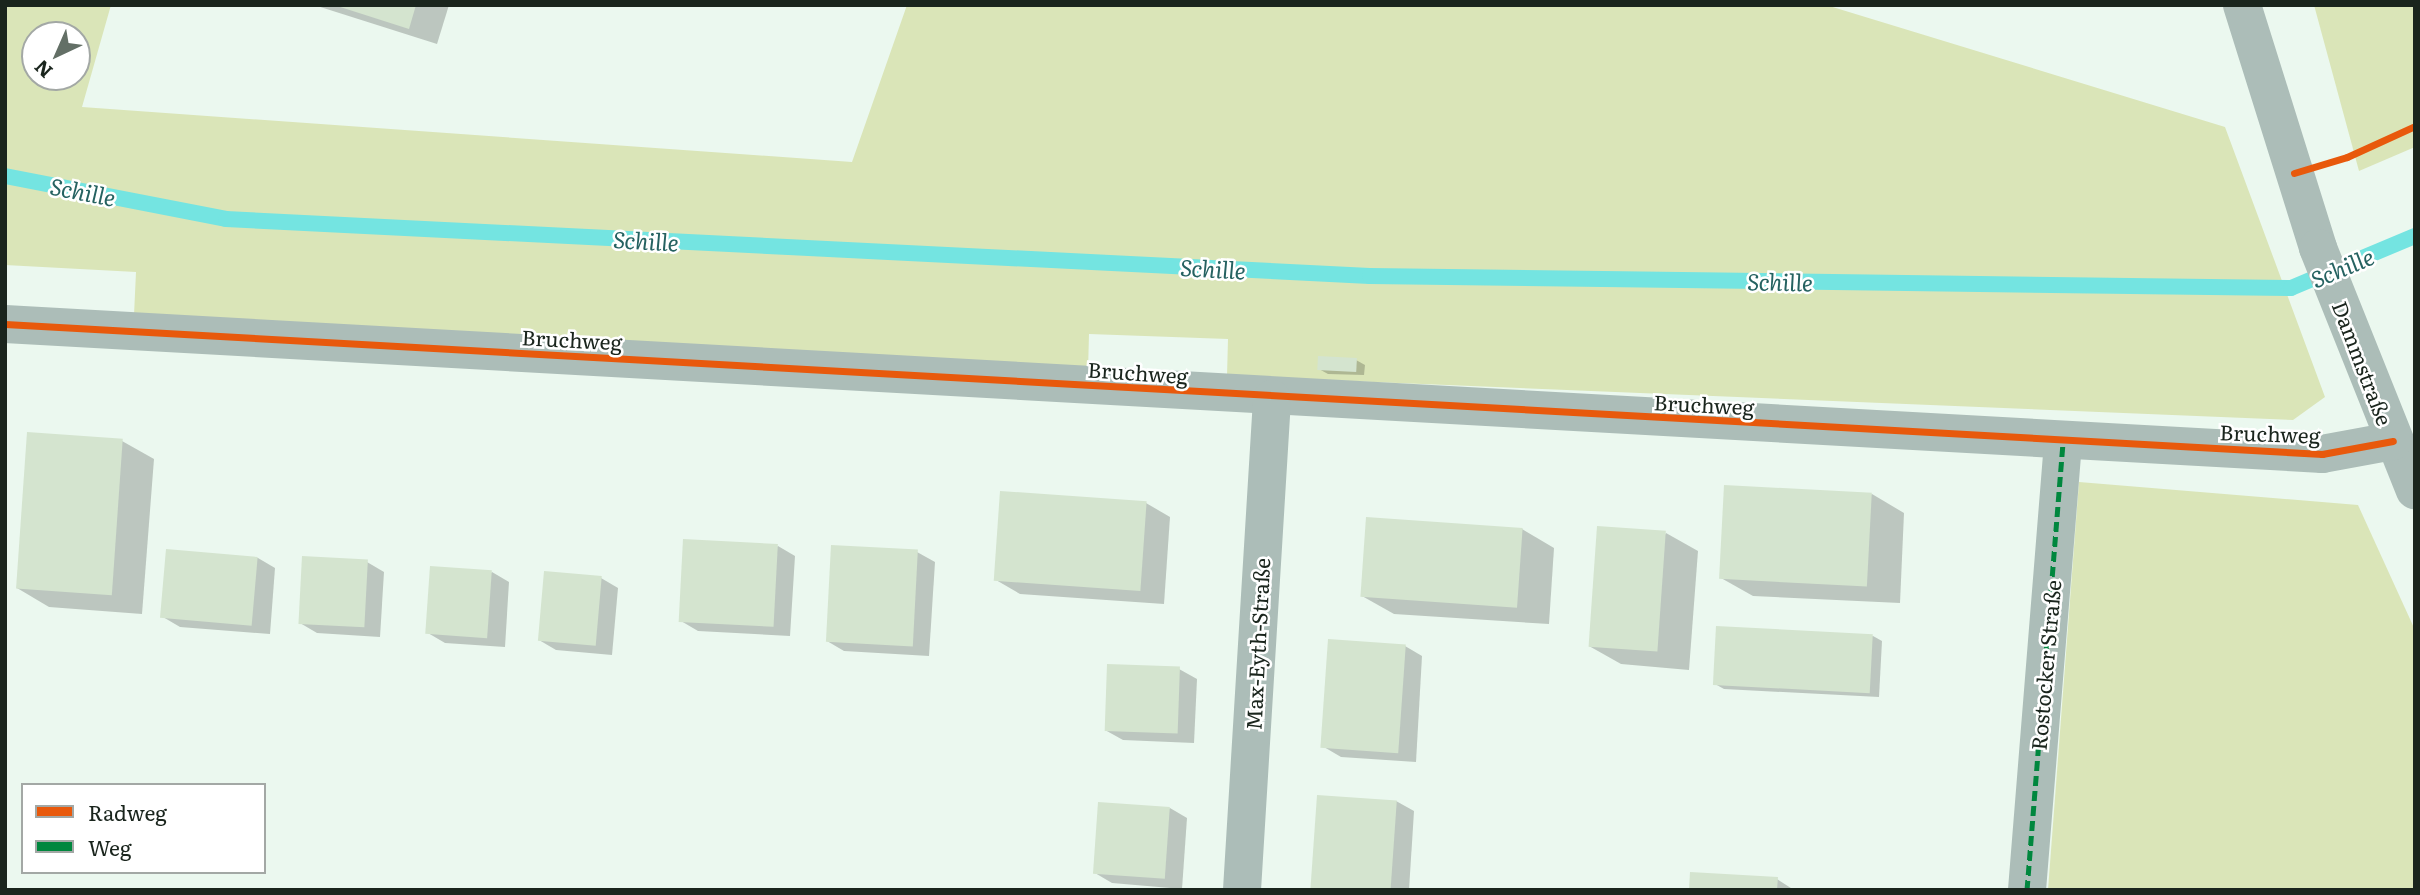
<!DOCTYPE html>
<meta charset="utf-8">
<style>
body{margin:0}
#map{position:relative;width:2420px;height:895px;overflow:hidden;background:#ebf8ef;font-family:Literata,serif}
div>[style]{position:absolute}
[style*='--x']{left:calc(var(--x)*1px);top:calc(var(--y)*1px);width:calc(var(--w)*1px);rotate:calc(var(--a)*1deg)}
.green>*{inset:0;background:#dae5b8}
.shadow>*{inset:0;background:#0003}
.stream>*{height:16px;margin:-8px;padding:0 8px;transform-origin:8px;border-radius:8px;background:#74e4e1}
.building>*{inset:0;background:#d4e4cf;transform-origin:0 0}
.minor>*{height:38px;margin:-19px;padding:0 19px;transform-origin:19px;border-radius:19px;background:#acbdb8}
.quiet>*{height:5px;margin-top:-2.5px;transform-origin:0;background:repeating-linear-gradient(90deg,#00873e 0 10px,transparent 0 15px)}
.cycleway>*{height:7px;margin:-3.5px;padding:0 3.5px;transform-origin:3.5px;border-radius:3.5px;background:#e8590c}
span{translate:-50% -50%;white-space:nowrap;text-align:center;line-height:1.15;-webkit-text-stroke:5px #fff;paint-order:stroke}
.street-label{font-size:21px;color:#1a251d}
.water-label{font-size:23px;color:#256261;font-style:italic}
.frame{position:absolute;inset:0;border:7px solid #1a251d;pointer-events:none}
.legend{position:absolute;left:21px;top:783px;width:245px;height:91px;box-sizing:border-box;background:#fff;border:2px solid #a3a8a5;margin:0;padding:9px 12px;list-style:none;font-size:21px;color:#1a251d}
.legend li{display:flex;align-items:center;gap:14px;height:35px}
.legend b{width:35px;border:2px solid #a3a8a5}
.north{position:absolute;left:21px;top:21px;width:70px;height:70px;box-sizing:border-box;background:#fff;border:2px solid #a3a8a5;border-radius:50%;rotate:224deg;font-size:19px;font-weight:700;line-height:28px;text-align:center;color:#1a251d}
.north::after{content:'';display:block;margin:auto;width:24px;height:32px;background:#636f66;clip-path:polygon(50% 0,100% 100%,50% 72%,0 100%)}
</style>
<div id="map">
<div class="green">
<i style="clip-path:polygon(evenodd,5px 5px,111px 5px,82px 107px,852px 162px,907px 5px,1826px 5px,2225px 127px,2325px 397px,2293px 420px,1227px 376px,1228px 339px,1089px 334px,1088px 371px,134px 315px,136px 272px,5px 265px,5px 5px,35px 35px,77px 35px,77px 77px,35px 77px,35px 35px)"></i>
<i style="clip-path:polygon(2314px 5px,2415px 5px,2415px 147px,2359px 171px)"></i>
<i style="clip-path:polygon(2079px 482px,2358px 505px,2415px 630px,2415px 890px,2048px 890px)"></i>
</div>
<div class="shadow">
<i style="clip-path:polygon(314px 5px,449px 5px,437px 44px)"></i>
<i style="clip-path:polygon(1356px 360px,1365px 365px,1364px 375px,1328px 374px,1319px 369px)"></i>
<i style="clip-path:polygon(122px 441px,154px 459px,142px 614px,49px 607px,17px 588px)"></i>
<i style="clip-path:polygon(1872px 494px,1904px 513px,1900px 603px,1753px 596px,1721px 578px)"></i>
<i style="clip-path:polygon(1146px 503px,1170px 517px,1164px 604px,1020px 594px,996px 580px)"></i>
<i style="clip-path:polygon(1522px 529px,1554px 548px,1549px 624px,1394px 614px,1362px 596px)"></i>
<i style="clip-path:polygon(1666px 533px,1698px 551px,1689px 670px,1621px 664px,1589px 646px)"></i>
<i style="clip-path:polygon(778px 546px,795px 556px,790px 636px,698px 631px,681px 621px)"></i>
<i style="clip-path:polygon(168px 550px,258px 558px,275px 568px,270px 634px,180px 627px,163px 617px)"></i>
<i style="clip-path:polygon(917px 552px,935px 562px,929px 656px,844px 651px,827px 641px)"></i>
<i style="clip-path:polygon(367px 562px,384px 572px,380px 637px,317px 633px,300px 623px)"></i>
<i style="clip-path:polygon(492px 572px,509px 582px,505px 647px,445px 643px,428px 633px)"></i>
<i style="clip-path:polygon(601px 578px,618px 588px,612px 655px,556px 650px,539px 640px)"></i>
<i style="clip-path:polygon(1873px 636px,1882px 641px,1879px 697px,1724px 689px,1715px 684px)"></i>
<i style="clip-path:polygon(1405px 646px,1422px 656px,1416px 762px,1341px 757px,1324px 747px)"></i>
<i style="clip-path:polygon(1179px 669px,1197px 679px,1194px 743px,1123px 740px,1105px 730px)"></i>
<i style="clip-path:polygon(1396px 801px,1414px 811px,1409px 890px,1313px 890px)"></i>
<i style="clip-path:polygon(1170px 808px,1187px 818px,1182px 889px,1112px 883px,1095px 873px)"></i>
<i style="clip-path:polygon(1777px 879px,1794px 890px,1691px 890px)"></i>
</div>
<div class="stream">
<i style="--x:5;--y:176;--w:225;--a:11"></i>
<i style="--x:226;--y:219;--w:1145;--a:2.85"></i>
<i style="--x:1370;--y:276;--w:921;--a:0.75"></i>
<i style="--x:2291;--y:288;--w:134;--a:-22.8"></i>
</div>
<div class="building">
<i style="clip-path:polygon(334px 5px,416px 5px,409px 29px)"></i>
<i style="left:1318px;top:356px;width:39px;height:14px;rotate:3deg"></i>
<i style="left:27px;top:432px;width:96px;height:157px;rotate:4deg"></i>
<i style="left:1724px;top:485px;width:148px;height:94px;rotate:3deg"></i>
<i style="left:1000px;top:491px;width:147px;height:90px;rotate:4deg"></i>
<i style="left:1366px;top:517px;width:157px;height:80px;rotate:4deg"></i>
<i style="left:1597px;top:526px;width:69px;height:121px;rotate:4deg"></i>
<i style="left:683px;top:539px;width:95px;height:83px;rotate:3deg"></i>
<i style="left:831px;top:545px;width:87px;height:97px;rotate:3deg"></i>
<i style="left:166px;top:549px;width:92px;height:69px;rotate:5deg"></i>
<i style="left:302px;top:556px;width:66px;height:68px;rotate:3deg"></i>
<i style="left:430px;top:566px;width:62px;height:68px;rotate:4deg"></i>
<i style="left:544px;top:571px;width:58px;height:70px;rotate:5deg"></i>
<i style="left:1716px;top:626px;width:157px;height:59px;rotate:3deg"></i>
<i style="left:1328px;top:639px;width:78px;height:109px;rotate:4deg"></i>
<i style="left:1107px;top:664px;width:73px;height:67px;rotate:2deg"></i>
<i style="left:1317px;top:795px;width:80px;height:95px;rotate:4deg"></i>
<i style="left:1098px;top:802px;width:72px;height:72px;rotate:4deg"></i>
<i style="clip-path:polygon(1690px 872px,1778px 877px,1777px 890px,1689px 890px)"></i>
</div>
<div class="minor">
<i style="--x:2242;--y:5;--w:255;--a:72.6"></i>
<i style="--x:2318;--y:248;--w:261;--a:68.2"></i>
<i style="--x:5;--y:324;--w:2321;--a:3.21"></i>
<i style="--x:2322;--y:454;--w:72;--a:-10.4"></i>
<i style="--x:1242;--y:890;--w:492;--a:-86.5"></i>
<i style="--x:2027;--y:890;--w:450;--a:-85.4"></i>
</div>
<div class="quiet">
<i style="--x:2027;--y:890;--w:450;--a:-85.4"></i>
</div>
<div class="cycleway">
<i style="--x:2294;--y:173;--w:55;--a:-16.8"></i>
<i style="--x:2347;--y:157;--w:75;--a:-24.5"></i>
<i style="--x:5;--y:324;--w:2321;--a:3.21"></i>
<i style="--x:2322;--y:454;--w:72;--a:-10.4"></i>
</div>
<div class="street-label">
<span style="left:572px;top:339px;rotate:3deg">Bruchweg</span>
<span style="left:2363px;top:363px;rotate:69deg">Dammstraße</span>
<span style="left:1138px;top:372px;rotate:4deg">Bruchweg</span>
<span style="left:1704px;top:404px;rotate:3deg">Bruchweg</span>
<span style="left:2270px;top:433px;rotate:2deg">Bruchweg</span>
<span style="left:1257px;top:644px;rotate:-87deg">Max-Eyth-Straße</span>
<span style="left:2045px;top:665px;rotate:-85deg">Rostocker Straße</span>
</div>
<div class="water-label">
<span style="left:83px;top:191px;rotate:11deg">Schille</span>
<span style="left:646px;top:240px;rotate:3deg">Schille</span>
<span style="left:2342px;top:267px;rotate:-23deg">Schille</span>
<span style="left:1213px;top:268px;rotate:3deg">Schille</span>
<span style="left:1780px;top:281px;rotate:1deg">Schille</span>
</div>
<div class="frame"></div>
<ul class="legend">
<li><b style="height:9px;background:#e8590c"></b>Radweg</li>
<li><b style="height:9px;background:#00873e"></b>Weg</li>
</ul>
<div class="north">N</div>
</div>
